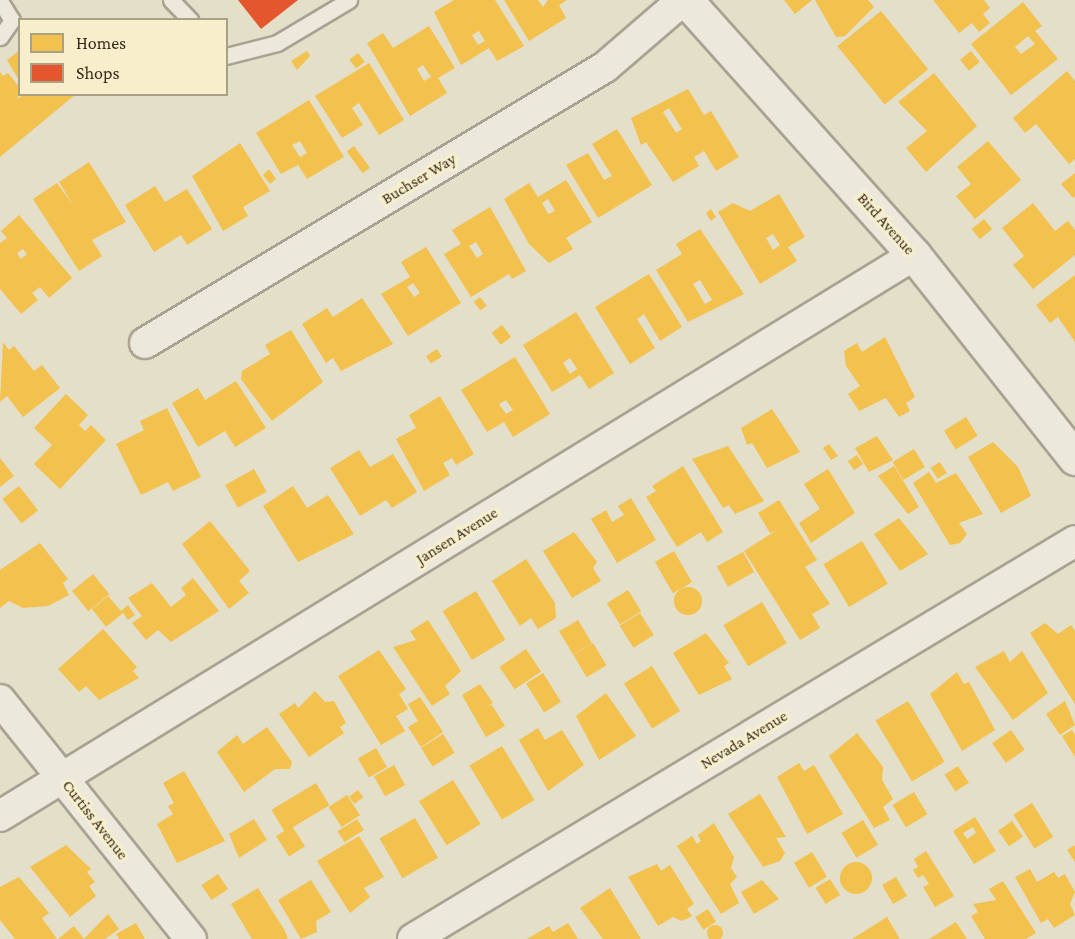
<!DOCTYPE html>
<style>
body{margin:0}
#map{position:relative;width:1075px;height:939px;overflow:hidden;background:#e4dfc8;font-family:"Crimson Pro",serif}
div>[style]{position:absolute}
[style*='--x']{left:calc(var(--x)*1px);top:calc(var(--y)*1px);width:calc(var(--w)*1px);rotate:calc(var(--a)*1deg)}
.homes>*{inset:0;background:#f2c14e;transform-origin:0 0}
.round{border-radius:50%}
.shops>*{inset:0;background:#e4572e}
.roads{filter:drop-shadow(2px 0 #a9a292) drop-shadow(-2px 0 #a9a292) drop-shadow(0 2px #a9a292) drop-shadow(0 -2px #a9a292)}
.lane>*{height:15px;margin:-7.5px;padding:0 7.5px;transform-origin:7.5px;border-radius:7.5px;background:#ece8db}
.street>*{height:30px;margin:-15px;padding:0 15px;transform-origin:15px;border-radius:15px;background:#ece8db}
.secondary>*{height:33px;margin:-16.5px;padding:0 16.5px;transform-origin:16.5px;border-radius:16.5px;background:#ece8db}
span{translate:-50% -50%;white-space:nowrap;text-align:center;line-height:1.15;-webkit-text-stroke:6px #f7efcc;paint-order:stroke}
.street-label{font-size:16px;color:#372b1b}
.legend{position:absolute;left:18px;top:18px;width:210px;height:78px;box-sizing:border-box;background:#f7efcc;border:2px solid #aaa185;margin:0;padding:8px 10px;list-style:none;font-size:18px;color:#372b1b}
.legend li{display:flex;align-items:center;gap:12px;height:30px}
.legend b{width:30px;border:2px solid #aaa185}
</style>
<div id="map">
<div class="homes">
<i style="clip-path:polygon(evenodd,454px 0,495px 0,524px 46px,497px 61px,489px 48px,461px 65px,434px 12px,454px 0,479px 31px,485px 41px,478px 45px,472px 35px,479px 31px)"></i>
<i style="clip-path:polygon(504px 0,538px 0,543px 7px,548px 0,567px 0,559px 5px,566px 18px,529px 41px)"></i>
<i style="clip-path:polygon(784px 0,812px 0,795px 14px)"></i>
<i style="clip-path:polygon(815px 0,868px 0,874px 7px,845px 36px,836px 37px)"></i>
<i style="clip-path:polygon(933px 0,984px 0,990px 8px,983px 14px,990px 23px,979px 32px,972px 23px,959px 33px)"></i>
<i style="clip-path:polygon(evenodd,1023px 2px,1042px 26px,1035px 31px,1058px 59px,1011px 95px,971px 44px,1023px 2px,1028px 36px,1035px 44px,1021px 54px,1015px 47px,1028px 36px)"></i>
<i style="left:881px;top:11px;width:75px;height:56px;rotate:51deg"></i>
<i style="clip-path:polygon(evenodd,429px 26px,455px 68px,438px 78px,447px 93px,410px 116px,367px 43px,383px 33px,393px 48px,429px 26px,423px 65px,431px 77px,424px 81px,417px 69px,423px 65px)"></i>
<i style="clip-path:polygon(20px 50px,20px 82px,7px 60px)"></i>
<i style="clip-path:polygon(307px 51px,310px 56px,297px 70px,291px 61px)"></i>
<i style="left:971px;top:51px;width:14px;height:14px;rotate:51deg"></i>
<i style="left:358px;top:53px;width:11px;height:11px;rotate:52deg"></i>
<i style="clip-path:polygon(369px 63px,404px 120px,379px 135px,359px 103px,352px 108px,363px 125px,342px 138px,315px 96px)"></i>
<i style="clip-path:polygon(1067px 71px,1075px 81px,1075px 159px,1069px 164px,1036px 124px,1025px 133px,1013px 118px)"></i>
<i style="clip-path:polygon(0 72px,3px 76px,8px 73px,20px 88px,18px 99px,24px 94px,76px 94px,0 157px)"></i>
<i style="clip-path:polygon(934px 73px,977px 126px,926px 172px,906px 148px,927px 131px,898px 102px)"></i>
<i style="clip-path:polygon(evenodd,688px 89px,704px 115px,711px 111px,739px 157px,716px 171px,704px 151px,694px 157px,699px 166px,673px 182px,646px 142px,641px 145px,631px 118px,688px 89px,669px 108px,682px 129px,676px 133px,663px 112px,669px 108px)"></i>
<i style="clip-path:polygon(evenodd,309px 100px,344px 157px,307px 179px,298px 165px,281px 174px,256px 133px,309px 100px,300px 141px,307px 153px,300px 157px,292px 145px,300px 141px)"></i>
<i style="clip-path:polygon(617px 129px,652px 185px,598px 218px,566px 165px,588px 153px,604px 180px,612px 176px,592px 144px)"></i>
<i style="clip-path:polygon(988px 141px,1021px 180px,975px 219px,956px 196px,971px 184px,957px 167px)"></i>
<i style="clip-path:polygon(240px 143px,270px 191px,243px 207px,248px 216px,223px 231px,192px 176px)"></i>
<i style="left:354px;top:146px;width:27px;height:9px;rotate:54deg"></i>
<i style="clip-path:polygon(89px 162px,126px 222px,92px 240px,102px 256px,79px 271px,33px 199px,57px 183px,73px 205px,59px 182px)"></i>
<i style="clip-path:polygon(269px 169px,276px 179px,270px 184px,263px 175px)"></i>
<i style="clip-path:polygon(1075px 173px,1075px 196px,1073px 198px,1061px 184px)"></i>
<i style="clip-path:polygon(evenodd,566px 180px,592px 222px,566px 238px,573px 249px,549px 263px,529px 244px,504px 199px,529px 183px,538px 197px,566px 180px,548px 199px,555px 211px,548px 214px,542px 203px,548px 199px)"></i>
<i style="clip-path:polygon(155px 186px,165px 202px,187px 189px,212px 229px,187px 245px,181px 235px,154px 252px,125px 205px)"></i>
<i style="clip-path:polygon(evenodd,779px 194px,805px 237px,788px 247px,797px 261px,760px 284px,718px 212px,733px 203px,750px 211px,779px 194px,773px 234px,780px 245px,773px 250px,766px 238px,773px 234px)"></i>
<i style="clip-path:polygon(1033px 203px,1055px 231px,1068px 221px,1075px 230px,1075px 255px,1033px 289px,1013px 265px,1024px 256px,1002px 228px)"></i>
<i style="clip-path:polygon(evenodd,490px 207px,526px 271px,512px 279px,509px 274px,471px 297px,444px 254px,461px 244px,452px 230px,490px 207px,476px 242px,483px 254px,477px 258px,469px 246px,476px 242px)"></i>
<i style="clip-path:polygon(711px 209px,716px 217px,711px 221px,706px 213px)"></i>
<i style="clip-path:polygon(evenodd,19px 215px,72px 278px,49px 298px,40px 287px,32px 293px,38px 300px,21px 314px,0 289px,0 243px,7px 238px,1px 231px,19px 215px,23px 249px,27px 254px,21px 259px,17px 253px,23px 249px)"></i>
<i style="left:984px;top:219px;width:13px;height:16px;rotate:51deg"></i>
<i style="clip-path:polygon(evenodd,700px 229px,744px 294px,688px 322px,656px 270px,682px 254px,676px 244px,700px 229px,700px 280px,712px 300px,705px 304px,693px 284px,700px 280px)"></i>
<i style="clip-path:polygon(evenodd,426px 247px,461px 303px,408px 336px,381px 294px,410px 277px,401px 262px,426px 247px,413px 283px,420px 293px,414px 297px,407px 287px,413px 283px)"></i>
<i style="clip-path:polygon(649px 274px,682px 327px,660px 341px,644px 314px,637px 319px,655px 348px,630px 364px,595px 307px)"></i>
<i style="clip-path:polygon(1075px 275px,1075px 342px,1058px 317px,1050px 323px,1036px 305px)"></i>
<i style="left:480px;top:297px;width:11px;height:8px;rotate:52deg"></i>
<i style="clip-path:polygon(362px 298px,393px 344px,341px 371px,333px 358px,326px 363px,302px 324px,327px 308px,333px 317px)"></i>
<i style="clip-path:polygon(evenodd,576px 312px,614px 373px,589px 389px,580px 375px,552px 392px,523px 345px,576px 312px,570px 358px,577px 369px,570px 374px,563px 363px,570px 358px)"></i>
<i style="left:502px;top:325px;width:15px;height:13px;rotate:53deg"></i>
<i style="clip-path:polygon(291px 330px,323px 382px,272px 421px,241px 379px,242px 371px,270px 354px,265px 345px)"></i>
<i style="clip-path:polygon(885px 337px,915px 397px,906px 403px,910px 411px,899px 417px,886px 398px,859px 411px,848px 394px,860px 386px,846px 366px,844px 351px,857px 343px,862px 352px)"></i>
<i style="clip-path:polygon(3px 342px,9px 350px,14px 346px,34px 371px,42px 365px,60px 388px,23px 417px,7px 396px,0 402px)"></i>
<i style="left:437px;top:349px;width:9px;height:13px;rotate:58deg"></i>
<i style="clip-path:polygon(evenodd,515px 357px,550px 414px,513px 437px,504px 422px,487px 432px,461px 390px,515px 357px,506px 400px,513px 410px,506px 414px,499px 404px,506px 400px)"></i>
<i style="clip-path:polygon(236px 381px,266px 428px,235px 447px,225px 431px,198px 447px,172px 403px,198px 388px,205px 400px)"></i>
<i style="clip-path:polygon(66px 394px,88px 415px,79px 425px,85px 431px,91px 425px,106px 440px,60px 489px,34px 464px,52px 445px,34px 428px)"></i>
<i style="clip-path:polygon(440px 396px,474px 454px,456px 465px,452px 458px,443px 463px,450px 475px,424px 491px,396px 439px,416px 428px,409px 415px)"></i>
<i style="clip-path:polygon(167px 408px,201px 477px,173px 491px,168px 482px,141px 495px,116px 444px,144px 430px,140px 421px)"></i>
<i style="clip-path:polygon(772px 409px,800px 452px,767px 468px,752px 443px,747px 445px,741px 428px)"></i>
<i style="left:966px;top:417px;width:22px;height:26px;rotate:58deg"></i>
<i style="clip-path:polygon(877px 436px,893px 460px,869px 472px,855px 448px)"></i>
<i style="clip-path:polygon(993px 442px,1018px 467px,1031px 496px,1001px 513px,968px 457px)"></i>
<i style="clip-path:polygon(829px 444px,838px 456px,831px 460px,823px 448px)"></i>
<i style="clip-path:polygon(728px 446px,764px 501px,735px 514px,729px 505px,723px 508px,692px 459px)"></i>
<i style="left:914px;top:449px;width:21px;height:25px;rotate:59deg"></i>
<i style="clip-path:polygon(359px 450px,370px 467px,393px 454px,417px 492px,392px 508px,386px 500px,360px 516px,330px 468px)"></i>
<i style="left:857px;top:455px;width:11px;height:11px;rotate:56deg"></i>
<i style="clip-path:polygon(0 458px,14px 476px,0 487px)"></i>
<i style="left:940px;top:462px;width:13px;height:11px;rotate:58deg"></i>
<i style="clip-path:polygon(683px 466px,723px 532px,707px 542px,701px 532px,677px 547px,646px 497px,656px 491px,652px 486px)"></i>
<i style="clip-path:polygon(894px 466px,919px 507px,908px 514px,878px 476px)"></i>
<i style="left:254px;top:469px;width:26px;height:33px;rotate:61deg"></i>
<i style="clip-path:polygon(828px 469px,855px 513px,811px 543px,799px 523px,820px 509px,804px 484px)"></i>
<i style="clip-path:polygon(929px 472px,936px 483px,956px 473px,983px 514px,959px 523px,967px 534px,960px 543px,950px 545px,913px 483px)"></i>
<i style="left:19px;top:486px;width:31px;height:21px;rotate:52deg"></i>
<i style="clip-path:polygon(293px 486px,307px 508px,328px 495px,354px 534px,298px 562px,263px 506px)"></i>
<i style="clip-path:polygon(631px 498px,656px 540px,617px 563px,591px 519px,606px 510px,612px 522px,624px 515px,618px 506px)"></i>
<i style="clip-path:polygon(779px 500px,817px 560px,805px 567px,830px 604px,812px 614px,820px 628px,800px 640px,744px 551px,777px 530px,770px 533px,758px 513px)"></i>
<i style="clip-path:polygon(899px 518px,928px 554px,900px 571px,874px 534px)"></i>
<i style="clip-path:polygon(210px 521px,250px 571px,239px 581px,249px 593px,229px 609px,182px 544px)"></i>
<i style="clip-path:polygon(574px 532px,597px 562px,593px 568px,601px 581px,572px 598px,543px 551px)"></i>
<i style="left:862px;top:541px;width:50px;height:45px;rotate:59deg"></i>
<i style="clip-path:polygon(40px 543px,68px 579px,63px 583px,69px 595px,48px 606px,23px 608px,9px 601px,0 608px,0 570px)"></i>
<i style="left:674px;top:551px;width:36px;height:22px;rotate:60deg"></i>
<i style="left:743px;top:552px;width:23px;height:30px;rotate:61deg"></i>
<i style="clip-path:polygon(526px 559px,555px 603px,556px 618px,538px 629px,531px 618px,520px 626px,492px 581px)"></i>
<i style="left:93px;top:574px;width:26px;height:27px;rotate:51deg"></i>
<i style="clip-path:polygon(193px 578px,219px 611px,171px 642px,158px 630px,146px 640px,132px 623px,142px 616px,128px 598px,152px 583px,171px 607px,186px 595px,181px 588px)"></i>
<i class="round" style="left:674px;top:587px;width:28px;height:28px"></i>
<i style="left:628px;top:590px;width:25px;height:25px;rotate:58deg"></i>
<i style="left:476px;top:591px;width:57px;height:39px;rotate:59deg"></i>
<i style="clip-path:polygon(108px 596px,121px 611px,128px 605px,135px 615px,128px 620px,123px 613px,106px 627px,92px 609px)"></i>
<i style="left:762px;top:602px;width:48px;height:45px;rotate:59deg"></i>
<i style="left:640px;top:613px;width:26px;height:24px;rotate:58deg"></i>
<i style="clip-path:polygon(428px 620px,461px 671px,445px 686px,450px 694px,432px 706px,393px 647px,416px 640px,410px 631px)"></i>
<i style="left:578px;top:620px;width:27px;height:22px;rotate:59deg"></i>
<i style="clip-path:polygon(1045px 623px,1058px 634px,1071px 625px,1075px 631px,1075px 704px,1030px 633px)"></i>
<i style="clip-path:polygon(103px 629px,137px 667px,133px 671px,139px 678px,99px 700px,86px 686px,79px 692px,58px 669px)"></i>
<i style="clip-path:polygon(706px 633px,729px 663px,724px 666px,732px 679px,699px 695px,673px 653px)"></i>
<i style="left:593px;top:643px;width:26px;height:23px;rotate:59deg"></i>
<i style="left:526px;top:649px;width:27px;height:32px;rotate:56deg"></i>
<i style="clip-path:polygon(379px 650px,406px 689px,399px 694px,408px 709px,396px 716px,405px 731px,381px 745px,338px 676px)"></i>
<i style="clip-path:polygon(1004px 651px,1010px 662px,1022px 651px,1048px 693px,1013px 720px,975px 667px)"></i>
<i style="left:652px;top:666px;width:53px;height:33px;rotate:58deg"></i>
<i style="clip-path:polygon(957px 672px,964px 684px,969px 682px,995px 730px,962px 751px,930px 694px)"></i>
<i style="left:543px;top:673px;width:34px;height:20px;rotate:58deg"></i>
<i style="clip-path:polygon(480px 684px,493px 703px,487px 707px,492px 705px,505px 726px,486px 737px,462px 695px)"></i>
<i style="clip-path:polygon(315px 691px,325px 702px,334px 701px,346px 723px,340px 727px,344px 733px,309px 757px,279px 714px,295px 703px,298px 708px)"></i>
<i style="clip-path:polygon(606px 693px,636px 736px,599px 760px,576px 716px)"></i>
<i style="clip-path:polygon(420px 697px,443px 732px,421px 747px,408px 727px,418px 721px,408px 704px)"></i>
<i style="left:908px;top:701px;width:71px;height:38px;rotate:59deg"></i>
<i style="clip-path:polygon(1065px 701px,1075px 725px,1060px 735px,1046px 714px)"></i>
<i style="clip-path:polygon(267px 727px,292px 762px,290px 769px,275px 769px,244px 792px,217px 752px,237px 735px,243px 744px)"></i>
<i style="clip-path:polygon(538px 728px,545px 740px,562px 730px,584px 765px,548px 791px,519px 740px)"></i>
<i style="left:1011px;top:730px;width:24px;height:23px;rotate:55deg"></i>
<i style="clip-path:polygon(1072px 730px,1075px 735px,1075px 757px,1062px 736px)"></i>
<i style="clip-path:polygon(857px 733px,883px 767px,882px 780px,893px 799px,883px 807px,890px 820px,874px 828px,829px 756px)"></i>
<i style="left:443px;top:734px;width:22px;height:26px;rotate:58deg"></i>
<i style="left:502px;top:746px;width:63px;height:38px;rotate:59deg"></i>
<i style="left:376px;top:748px;width:22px;height:21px;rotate:60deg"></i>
<i style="clip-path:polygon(799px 763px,804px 771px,814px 765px,843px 814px,807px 834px,777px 777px)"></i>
<i style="left:394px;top:765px;width:23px;height:23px;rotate:61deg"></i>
<i style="left:958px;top:766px;width:20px;height:16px;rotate:57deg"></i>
<i style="clip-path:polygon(184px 771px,225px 841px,177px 863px,157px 824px,173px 814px,168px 806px,174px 803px,163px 783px)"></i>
<i style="left:453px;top:780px;width:52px;height:40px;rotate:58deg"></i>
<i style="left:316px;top:783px;width:26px;height:52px;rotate:59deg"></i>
<i style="left:358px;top:790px;width:9px;height:11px;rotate:54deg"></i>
<i style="left:914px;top:792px;width:26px;height:25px;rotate:59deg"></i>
<i style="clip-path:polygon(760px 794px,786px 837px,776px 838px,785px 853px,780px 861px,763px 867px,728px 814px)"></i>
<i style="left:347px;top:795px;width:24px;height:22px;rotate:57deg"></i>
<i style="left:1032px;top:803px;width:40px;height:22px;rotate:58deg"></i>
<i style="clip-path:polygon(evenodd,975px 817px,996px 851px,974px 864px,953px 831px,975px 817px,973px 827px,976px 833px,967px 839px,963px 833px,973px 827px)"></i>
<i style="left:415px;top:818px;width:46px;height:41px;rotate:60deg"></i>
<i style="clip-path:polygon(254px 819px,267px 840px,239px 858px,229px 834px)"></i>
<i style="left:357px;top:819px;width:13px;height:23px;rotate:58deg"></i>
<i style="left:863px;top:820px;width:29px;height:25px;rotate:59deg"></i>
<i style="left:1012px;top:821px;width:19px;height:17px;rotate:55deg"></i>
<i style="clip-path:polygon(714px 823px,734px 857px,731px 868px,737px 877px,730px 884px,739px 903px,721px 914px,677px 846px,692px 836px,697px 844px,701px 841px,698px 835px)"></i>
<i style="left:292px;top:826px;width:24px;height:19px;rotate:57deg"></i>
<i style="clip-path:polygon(359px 836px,384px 877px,364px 888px,370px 897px,350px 913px,317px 861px)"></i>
<i style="clip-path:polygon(66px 845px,91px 869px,87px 872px,95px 882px,89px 886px,96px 896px,70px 917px,30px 867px)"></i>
<i style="clip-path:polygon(1075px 845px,1075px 862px,1067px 850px)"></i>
<i style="clip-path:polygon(926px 851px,954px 896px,935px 907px,923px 887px,929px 884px,923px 875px,918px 878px,913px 870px,918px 867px,914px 859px)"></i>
<i style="left:812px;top:852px;width:29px;height:21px;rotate:59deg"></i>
<i class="round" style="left:840px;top:862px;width:32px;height:32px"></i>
<i style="clip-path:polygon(657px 864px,661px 871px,670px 865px,694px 904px,687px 909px,692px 916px,682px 921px,673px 917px,658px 926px,628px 877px)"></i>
<i style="clip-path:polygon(1030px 869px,1037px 882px,1054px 872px,1058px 878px,1065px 874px,1075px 892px,1070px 904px,1075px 915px,1054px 928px,1048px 919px,1041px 923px,1015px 877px)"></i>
<i style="left:218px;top:874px;width:18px;height:20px;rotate:56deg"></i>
<i style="clip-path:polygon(19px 877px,49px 913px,42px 918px,57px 939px,15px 939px,0 920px,0 887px)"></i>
<i style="left:896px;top:877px;width:22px;height:16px;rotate:60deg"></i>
<i style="left:830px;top:879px;width:19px;height:17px;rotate:58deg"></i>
<i style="clip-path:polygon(311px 880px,331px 912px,316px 921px,317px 932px,301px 939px,278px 900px)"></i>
<i style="clip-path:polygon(762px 880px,779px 899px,754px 914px,741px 892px)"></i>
<i style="clip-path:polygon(1003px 881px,1036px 933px,1026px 939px,985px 939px,971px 916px,978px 912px,973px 904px,996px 900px,989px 889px)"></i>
<i style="clip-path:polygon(258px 888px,285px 931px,288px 939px,252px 939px,231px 904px)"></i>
<i style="clip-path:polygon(610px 888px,641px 939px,603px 939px,580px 908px)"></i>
<i style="left:708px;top:909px;width:15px;height:15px;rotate:58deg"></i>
<i style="clip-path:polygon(108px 914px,119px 929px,105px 939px,84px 939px)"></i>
<i style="clip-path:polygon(887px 917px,900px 939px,852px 939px)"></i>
<i style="clip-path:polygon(956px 922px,967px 939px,929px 939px)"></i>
<i style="clip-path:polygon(136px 923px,145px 939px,119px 939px,116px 934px)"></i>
<i style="clip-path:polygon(568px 923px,578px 939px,527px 939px,549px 926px,553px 932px)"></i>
<i class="round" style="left:707px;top:925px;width:16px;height:16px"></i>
<i style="clip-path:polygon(74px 926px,84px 939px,58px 939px)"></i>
</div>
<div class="shops">
<i style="clip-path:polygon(238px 0,298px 0,261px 29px)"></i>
</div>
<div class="roads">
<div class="lane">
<i style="--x:171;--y:0;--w:28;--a:46"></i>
<i style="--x:0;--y:1;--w:22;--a:58"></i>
<i style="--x:12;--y:20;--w:21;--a:125"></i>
<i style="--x:226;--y:56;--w:53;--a:-14.3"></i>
<i style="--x:277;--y:43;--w:84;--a:-30.8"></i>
</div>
<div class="street">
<i style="--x:145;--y:343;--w:536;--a:-30.96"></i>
<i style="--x:605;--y:67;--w:103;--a:-40.7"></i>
<i style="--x:0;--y:700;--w:306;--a:51.4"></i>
<i style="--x:0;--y:816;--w:1072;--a:-31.54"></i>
<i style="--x:413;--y:939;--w:772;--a:-31.01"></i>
</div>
<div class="secondary">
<i style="--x:686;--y:0;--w:342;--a:48.2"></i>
<i style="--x:914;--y:255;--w:259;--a:51.6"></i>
</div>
</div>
<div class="street-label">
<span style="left:419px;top:179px;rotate:-31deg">Buchser Way</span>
<span style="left:886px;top:224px;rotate:48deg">Bird Avenue</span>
<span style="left:457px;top:536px;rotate:-32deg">Jansen Avenue</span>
<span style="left:744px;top:740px;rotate:-31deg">Nevada Avenue</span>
<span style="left:95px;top:820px;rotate:52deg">Curtiss Avenue</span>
</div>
<ul class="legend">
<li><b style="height:16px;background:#f2c14e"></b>Homes</li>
<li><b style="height:16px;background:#e4572e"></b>Shops</li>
</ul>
</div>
